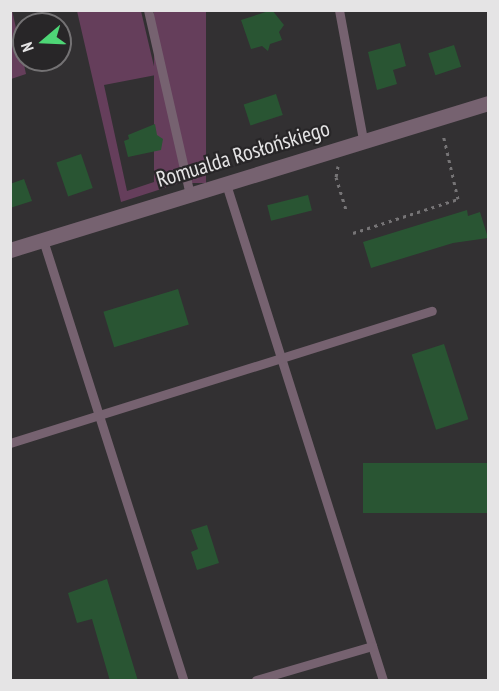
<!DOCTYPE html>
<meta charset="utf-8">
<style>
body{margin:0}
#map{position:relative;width:499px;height:691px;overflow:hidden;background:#323032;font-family:"PT Sans Narrow",sans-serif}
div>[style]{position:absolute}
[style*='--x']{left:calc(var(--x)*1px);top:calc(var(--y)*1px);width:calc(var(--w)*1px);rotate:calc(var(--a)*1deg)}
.green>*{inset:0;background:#653e5b;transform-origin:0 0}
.building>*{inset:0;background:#295533;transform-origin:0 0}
.path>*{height:3px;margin-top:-1.5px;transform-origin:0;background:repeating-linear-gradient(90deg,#767476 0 3px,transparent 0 7.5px)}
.lane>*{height:9px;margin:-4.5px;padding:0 4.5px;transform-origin:4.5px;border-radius:4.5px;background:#766270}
.street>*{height:15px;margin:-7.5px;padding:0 7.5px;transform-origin:7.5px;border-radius:7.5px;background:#766270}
span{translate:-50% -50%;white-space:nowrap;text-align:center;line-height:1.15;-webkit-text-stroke:4.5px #282628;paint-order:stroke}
.street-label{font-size:22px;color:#e5e4e5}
.frame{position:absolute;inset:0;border:12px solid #e5e4e5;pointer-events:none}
.north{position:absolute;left:12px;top:12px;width:60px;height:60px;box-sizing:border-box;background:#282628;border:2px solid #747274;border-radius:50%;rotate:251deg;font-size:16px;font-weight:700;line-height:24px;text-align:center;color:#e5e4e5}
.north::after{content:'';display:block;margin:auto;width:21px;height:27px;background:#4ed676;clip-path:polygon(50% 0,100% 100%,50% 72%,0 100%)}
</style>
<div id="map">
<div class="green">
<i style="clip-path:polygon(12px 10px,26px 74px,11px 79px,10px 11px)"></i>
<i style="clip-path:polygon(77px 11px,141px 11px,156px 75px,104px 85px,127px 191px,178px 174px,180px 183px,121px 202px)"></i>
<i style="left:154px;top:11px;width:52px;height:172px"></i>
</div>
<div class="building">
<i style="clip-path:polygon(272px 10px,284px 25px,279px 32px,282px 40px,270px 44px,268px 51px,262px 46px,251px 49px,241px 20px)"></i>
<i style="clip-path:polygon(400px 43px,406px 66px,393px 70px,397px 84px,377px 90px,368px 52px)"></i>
<i style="left:454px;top:45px;width:23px;height:27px;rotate:72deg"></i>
<i style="left:276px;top:94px;width:22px;height:34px;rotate:72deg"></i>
<i style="clip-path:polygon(155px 124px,157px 135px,163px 139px,161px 150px,128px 157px,124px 141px,129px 139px,128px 135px)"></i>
<i style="left:81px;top:154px;width:36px;height:26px;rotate:71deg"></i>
<i style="clip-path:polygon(24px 179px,32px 201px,10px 208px,10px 184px)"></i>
<i style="left:308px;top:195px;width:16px;height:42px;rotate:76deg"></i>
<i style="clip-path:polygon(467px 210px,468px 216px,480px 212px,488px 238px,453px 243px,371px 268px,363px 242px)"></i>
<i style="left:178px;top:289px;width:37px;height:78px;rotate:73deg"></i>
<i style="left:444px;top:344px;width:79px;height:34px;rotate:72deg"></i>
<i style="left:489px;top:463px;width:50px;height:126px;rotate:90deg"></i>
<i style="clip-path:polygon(207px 525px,219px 563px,197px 570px,191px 552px,198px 549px,191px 530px)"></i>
<i style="clip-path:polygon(107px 579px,138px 681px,110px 681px,92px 619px,77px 623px,68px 593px)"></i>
</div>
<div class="path">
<i style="--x:338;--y:166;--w:11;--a:100"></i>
<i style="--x:336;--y:177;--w:34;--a:73"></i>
<i style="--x:353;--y:233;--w:110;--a:-17.9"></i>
<i style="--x:458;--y:199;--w:67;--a:-103"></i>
</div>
<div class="lane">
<i style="--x:148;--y:10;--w:190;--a:77.2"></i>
<i style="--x:339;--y:10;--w:132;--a:79.5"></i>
<i style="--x:226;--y:184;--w:520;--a:72.44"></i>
<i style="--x:43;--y:240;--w:462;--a:72.3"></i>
<i style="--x:10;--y:443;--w:442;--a:-17.4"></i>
<i style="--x:256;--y:680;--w:121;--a:-16.3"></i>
</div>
<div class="street">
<i style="--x:10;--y:250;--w:500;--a:-17.09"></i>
</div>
<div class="street-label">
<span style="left:243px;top:154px;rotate:-17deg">Romualda Rosłońskiego</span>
</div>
<div class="frame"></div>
<div class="north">N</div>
</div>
